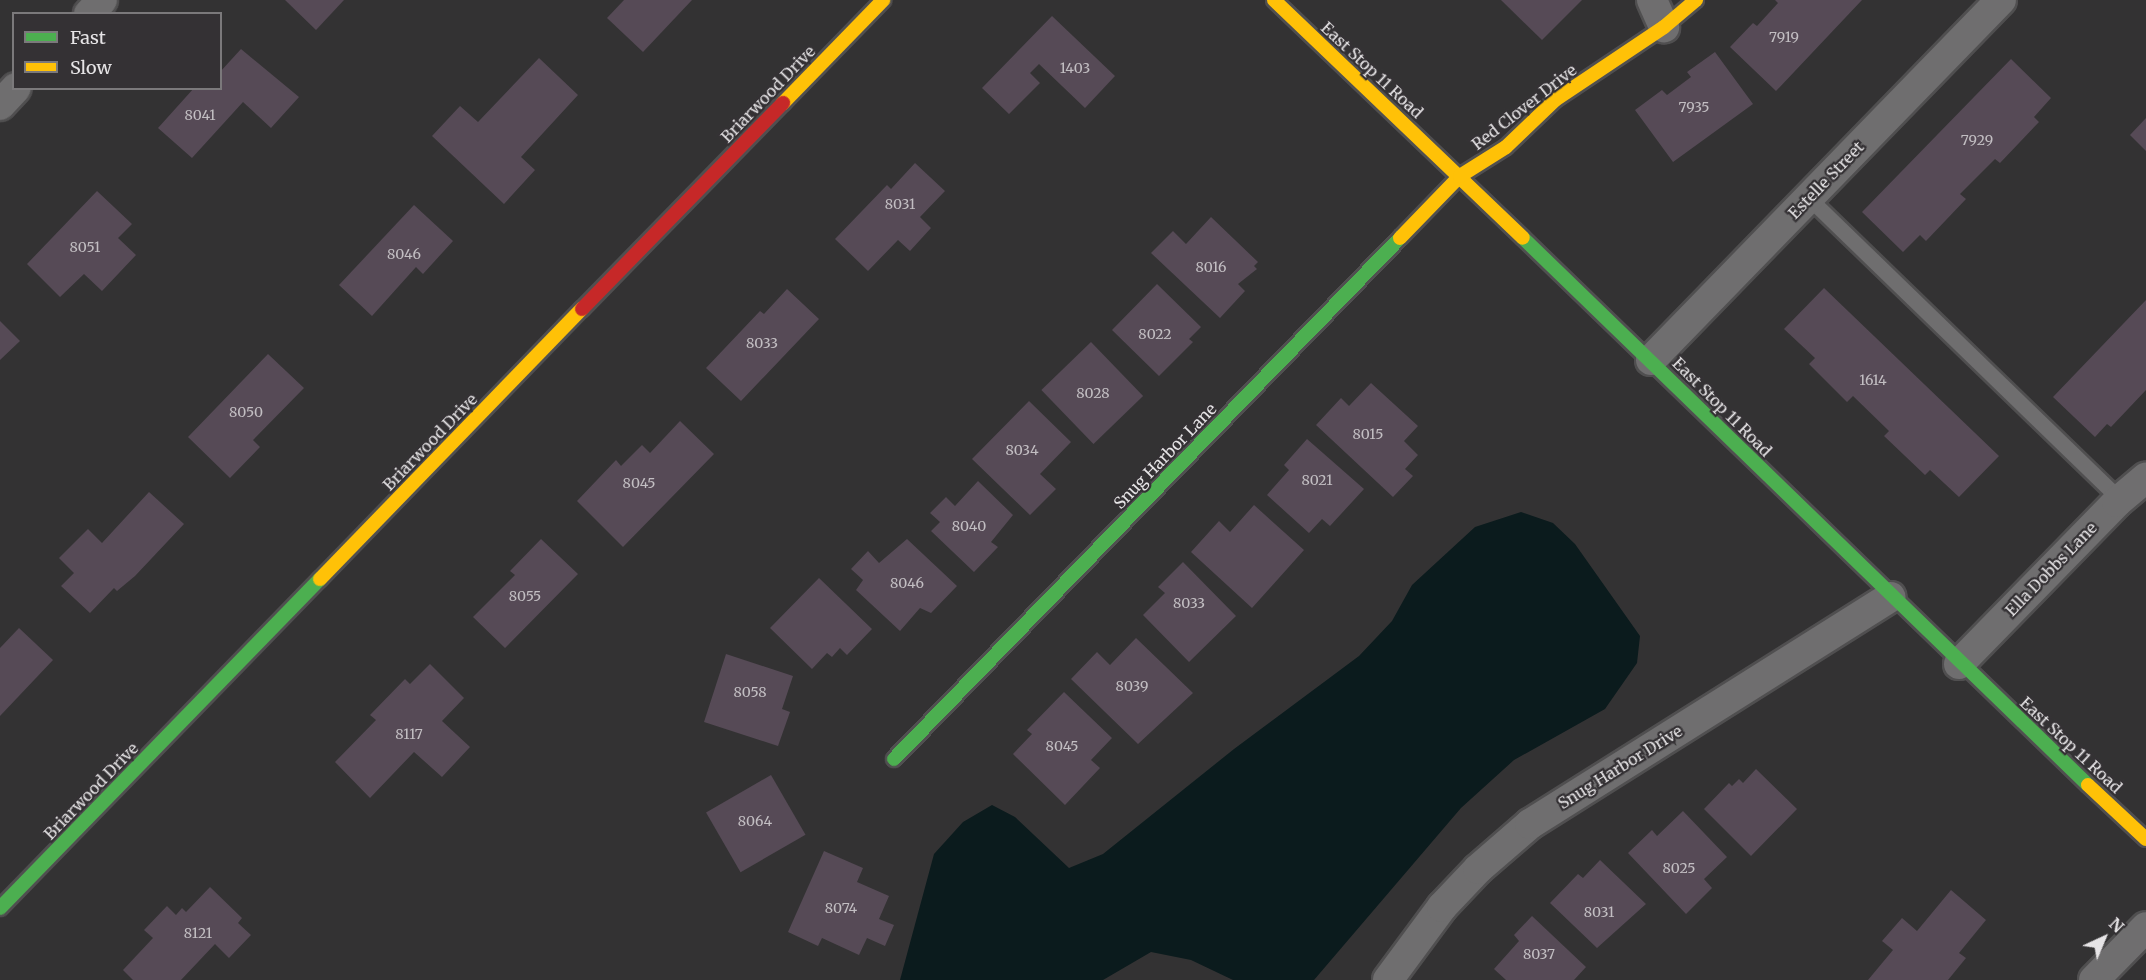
<!DOCTYPE html>
<style>
body{margin:0}
#map{position:relative;width:2146px;height:980px;overflow:hidden;background:#333233;font-family:Merriweather,serif}
div>[style]{position:absolute}
[style*='--x']{left:calc(var(--x)*1px);top:calc(var(--y)*1px);width:calc(var(--w)*1px);rotate:calc(var(--a)*1deg)}
.water>*{inset:0;background:#0b1b1d}
.building>*{inset:0;background:#564a56;transform-origin:0 0}
.roads{filter:drop-shadow(2px 0 #504f50) drop-shadow(-2px 0 #504f50) drop-shadow(0 2px #504f50) drop-shadow(0 -2px #504f50)}
.lane>*{height:15px;margin:-7.5px;padding:0 7.5px;transform-origin:7.5px;border-radius:7.5px;background:#6f6e6f}
.street>*{height:30px;margin:-15px;padding:0 15px;transform-origin:15px;border-radius:15px;background:#6f6e6f}
.fast>*{height:14px;margin:-7px;padding:0 7px;transform-origin:7px;border-radius:7px;background:#4caf50}
.slow>*{height:14px;margin:-7px;padding:0 7px;transform-origin:7px;border-radius:7px;background:#ffc107}
.jam>*{height:14px;margin:-7px;padding:0 7px;transform-origin:7px;border-radius:7px;background:#c62828}
span{translate:-50% -50%;white-space:nowrap;text-align:center;line-height:1.15;-webkit-text-stroke:4.5px #343134;paint-order:stroke}
.number-label{font-size:14px;color:#c2bec2}
.number-label span{-webkit-text-stroke-width:0}
.street-label{font-size:16px;color:#e6e4e6}
.legend{position:absolute;left:12px;top:12px;width:210px;height:78px;box-sizing:border-box;background:#343134;border:2px solid #7b797b;margin:0;padding:8px 10px;list-style:none;font-size:18px;color:#e6e4e6}
.legend li{display:flex;align-items:center;gap:12px;height:30px}
.legend b{width:30px;border:2px solid #7b797b}
.north{position:absolute;left:2074px;top:908px;width:60px;height:60px;-webkit-text-stroke:4px #343134;paint-order:stroke;rotate:44deg;font-size:16px;font-weight:700;line-height:24px;text-align:center;color:#e6e4e6}
.north::after{content:'';display:block;margin:auto;width:21px;height:27px;background:#e6e4e6;clip-path:polygon(50% 0,100% 100%,50% 72%,0 100%)}
</style>
<div id="map">
<div class="water">
<i style="clip-path:polygon(1521px 512px,1553px 523px,1575px 544px,1640px 636px,1637px 663px,1605px 709px,1514px 760px,1461px 808px,1314px 980px,1233px 980px,1191px 960px,1151px 952px,1103px 980px,900px 980px,934px 854px,963px 822px,992px 805px,1015px 817px,1069px 868px,1103px 854px,1234px 749px,1359px 656px,1392px 621px,1412px 585px,1475px 527px)"></i>
</div>
<div class="building">
<i style="clip-path:polygon(285px 0,344px 0,316px 30px)"></i>
<i style="clip-path:polygon(624px 0,692px 0,643px 52px,607px 18px)"></i>
<i style="clip-path:polygon(1501px 0,1582px 0,1542px 40px)"></i>
<i style="clip-path:polygon(1775px 0,1862px 0,1776px 91px,1730px 47px,1753px 23px,1757px 26px,1778px 3px)"></i>
<i style="clip-path:polygon(1052px 16px,1115px 76px,1085px 108px,1039px 64px,1030px 73px,1040px 83px,1009px 114px,982px 88px)"></i>
<i style="clip-path:polygon(241px 49px,299px 97px,271px 128px,243px 102px,192px 158px,158px 128px,194px 88px,220px 88px,220px 72px)"></i>
<i style="clip-path:polygon(1715px 52px,1753px 104px,1673px 162px,1635px 110px,1662px 90px,1667px 95px,1691px 77px,1687px 72px)"></i>
<i style="clip-path:polygon(539px 58px,578px 95px,521px 157px,535px 170px,504px 204px,432px 136px,460px 106px,478px 122px)"></i>
<i style="clip-path:polygon(2011px 59px,2051px 98px,2034px 117px,2039px 122px,2000px 163px,1995px 159px,1960px 194px,1966px 199px,1926px 241px,1920px 235px,1903px 252px,1862px 212px)"></i>
<i style="clip-path:polygon(2146px 118px,2146px 151px,2130px 135px)"></i>
<i style="clip-path:polygon(915px 163px,945px 191px,920px 217px,931px 228px,910px 251px,898px 240px,868px 271px,835px 239px,887px 185px,891px 189px)"></i>
<i style="clip-path:polygon(97px 191px,132px 224px,118px 238px,136px 255px,102px 291px,84px 274px,60px 297px,27px 264px)"></i>
<i style="clip-path:polygon(414px 205px,453px 241px,423px 274px,416px 267px,372px 316px,339px 285px)"></i>
<i style="clip-path:polygon(1211px 217px,1258px 262px,1254px 266px,1257px 269px,1238px 284px,1245px 291px,1220px 318px,1151px 253px,1173px 231px,1186px 244px)"></i>
<i style="clip-path:polygon(1157px 284px,1201px 327px,1189px 339px,1193px 342px,1159px 376px,1112px 330px)"></i>
<i style="clip-path:polygon(1824px 288px,1999px 456px,1959px 497px,1930px 470px,1925px 475px,1884px 436px,1889px 431px,1853px 396px,1847px 402px,1809px 364px,1815px 358px,1784px 329px)"></i>
<i style="clip-path:polygon(787px 289px,819px 319px,741px 401px,706px 368px,760px 311px,764px 314px)"></i>
<i style="clip-path:polygon(2146px 300px,2146px 390px,2111px 427px,2107px 424px,2095px 437px,2053px 397px)"></i>
<i style="clip-path:polygon(0 321px,20px 341px,0 360px)"></i>
<i style="left:1091px;top:342px;width:75px;height:69px;rotate:46deg"></i>
<i style="clip-path:polygon(268px 354px,304px 388px,253px 440px,260px 447px,230px 478px,188px 437px)"></i>
<i style="clip-path:polygon(1371px 383px,1418px 426px,1404px 441px,1418px 455px,1405px 469px,1413px 476px,1393px 497px,1316px 425px,1341px 398px,1349px 406px)"></i>
<i style="clip-path:polygon(1029px 401px,1071px 442px,1040px 474px,1056px 489px,1030px 515px,972px 459px)"></i>
<i style="clip-path:polygon(680px 421px,714px 454px,623px 547px,577px 501px,616px 460px,621px 466px,642px 445px,650px 453px)"></i>
<i style="clip-path:polygon(1307px 439px,1364px 489px,1330px 526px,1322px 519px,1309px 533px,1267px 495px,1289px 470px,1284px 465px)"></i>
<i style="clip-path:polygon(978px 481px,1013px 515px,991px 542px,998px 547px,974px 572px,931px 531px,940px 522px,930px 513px,946px 497px,955px 506px)"></i>
<i style="clip-path:polygon(149px 492px,184px 524px,135px 576px,117px 591px,114px 588px,90px 613px,61px 586px,74px 573px,59px 558px,88px 529px,102px 543px)"></i>
<i style="clip-path:polygon(1254px 505px,1304px 550px,1252px 608px,1191px 552px,1219px 521px,1230px 532px)"></i>
<i style="clip-path:polygon(541px 539px,578px 574px,505px 648px,473px 617px,515px 575px,510px 571px)"></i>
<i style="clip-path:polygon(907px 539px,957px 586px,931px 613px,920px 608px,900px 631px,856px 590px,863px 580px,851px 569px,868px 551px,879px 563px)"></i>
<i style="clip-path:polygon(1183px 562px,1236px 616px,1189px 662px,1143px 615px,1165px 593px,1158px 587px)"></i>
<i style="clip-path:polygon(819px 578px,872px 629px,847px 655px,840px 648px,832px 657px,827px 653px,812px 669px,770px 628px)"></i>
<i style="clip-path:polygon(19px 628px,53px 660px,0 716px,0 648px)"></i>
<i style="clip-path:polygon(1136px 638px,1193px 693px,1138px 744px,1071px 679px,1097px 652px,1110px 665px)"></i>
<i style="clip-path:polygon(726px 654px,793px 676px,782px 709px,790px 712px,778px 746px,704px 722px)"></i>
<i style="clip-path:polygon(430px 664px,464px 698px,442px 721px,470px 747px,442px 777px,414px 752px,370px 798px,335px 762px,376px 720px,370px 715px,405px 679px,410px 684px)"></i>
<i style="clip-path:polygon(1064px 692px,1112px 738px,1091px 760px,1100px 768px,1065px 805px,1013px 754px,1032px 734px,1027px 730px)"></i>
<i style="clip-path:polygon(1756px 769px,1797px 809px,1751px 856px,1704px 809px,1729px 783px,1732px 786px,1739px 779px,1743px 783px)"></i>
<i style="left:771px;top:775px;width:69px;height:75px;rotate:60deg"></i>
<i style="clip-path:polygon(1683px 811px,1727px 857px,1704px 879px,1712px 888px,1686px 914px,1628px 853px,1652px 830px,1657px 836px)"></i>
<i style="clip-path:polygon(824px 851px,863px 868px,857px 882px,889px 896px,879px 919px,894px 925px,885px 946px,867px 938px,859px 955px,822px 938px,818px 946px,788px 932px)"></i>
<i style="clip-path:polygon(1600px 860px,1646px 904px,1597px 948px,1550px 903px,1578px 874px,1583px 878px)"></i>
<i style="clip-path:polygon(210px 887px,242px 918px,238px 923px,251px 935px,229px 958px,215px 944px,181px 980px,133px 980px,123px 970px,153px 938px,144px 930px,167px 906px,176px 915px,182px 908px,186px 912px)"></i>
<i style="clip-path:polygon(1951px 890px,1986px 920px,1959px 953px,1966px 958px,1948px 980px,1868px 980px,1893px 950px,1882px 941px,1902px 918px,1917px 931px)"></i>
<i style="clip-path:polygon(1532px 916px,1586px 967px,1574px 980px,1506px 980px,1494px 969px,1519px 941px,1514px 935px)"></i>
</div>
<div class="roads">
<div class="lane">
<i style="--x:1809;--y:198;--w:433;--a:44.1"></i>
</div>
<div class="street">
<i style="--x:1652;--y:0;--w:30;--a:66"></i>
<i style="--x:89;--y:14;--w:19;--a:-47"></i>
<i style="--x:0;--y:105;--w:23;--a:-47"></i>
<i style="--x:1651;--y:360;--w:502;--a:-45.81"></i>
<i style="--x:1959;--y:664;--w:226;--a:-45.7"></i>
<i style="--x:2117;--y:502;--w:38;--a:-40"></i>
<i style="--x:1388;--y:980;--w:91;--a:-53.5"></i>
<i style="--x:1442;--y:907;--w:52;--a:-46.5"></i>
<i style="--x:1478;--y:869;--w:69;--a:-40.9"></i>
<i style="--x:1530;--y:824;--w:426;--a:-32.2"></i>
<i style="--x:2094;--y:980;--w:74;--a:-45.5"></i>
</div>
<div class="fast">
<i style="--x:1523;--y:238;--w:786;--a:44.07"></i>
<i style="--x:894;--y:759;--w:726;--a:-45.84"></i>
<i style="--x:0;--y:908;--w:459;--a:-45.8"></i>
</div>
<div class="slow">
<i style="--x:1274;--y:0;--w:344;--a:43.7"></i>
<i style="--x:783;--y:103;--w:144;--a:-45.8"></i>
<i style="--x:1400;--y:238;--w:86;--a:-45.9"></i>
<i style="--x:1460;--y:176;--w:54;--a:-32.2"></i>
<i style="--x:1506;--y:147;--w:68;--a:-43.8"></i>
<i style="--x:1555;--y:100;--w:131;--a:-33.8"></i>
<i style="--x:1664;--y:27;--w:42;--a:-40.2"></i>
<i style="--x:320;--y:579;--w:376;--a:-45.9"></i>
<i style="--x:2088;--y:785;--w:79;--a:43"></i>
</div>
<div class="jam">
<i style="--x:582;--y:309;--w:288;--a:-45.7"></i>
</div>
</div>
<div class="number-label">
<span style="left:1784px;top:37px">7919</span>
<span style="left:1075px;top:68px">1403</span>
<span style="left:1694px;top:107px">7935</span>
<span style="left:200px;top:115px">8041</span>
<span style="left:1977px;top:140px">7929</span>
<span style="left:900px;top:204px">8031</span>
<span style="left:85px;top:247px">8051</span>
<span style="left:404px;top:254px">8046</span>
<span style="left:1211px;top:267px">8016</span>
<span style="left:1155px;top:334px">8022</span>
<span style="left:762px;top:343px">8033</span>
<span style="left:1873px;top:380px">1614</span>
<span style="left:1093px;top:393px">8028</span>
<span style="left:246px;top:412px">8050</span>
<span style="left:1368px;top:434px">8015</span>
<span style="left:1022px;top:450px">8034</span>
<span style="left:1317px;top:480px">8021</span>
<span style="left:639px;top:483px">8045</span>
<span style="left:969px;top:526px">8040</span>
<span style="left:907px;top:583px">8046</span>
<span style="left:525px;top:596px">8055</span>
<span style="left:1189px;top:603px">8033</span>
<span style="left:1132px;top:686px">8039</span>
<span style="left:750px;top:692px">8058</span>
<span style="left:409px;top:734px">8117</span>
<span style="left:1062px;top:746px">8045</span>
<span style="left:755px;top:821px">8064</span>
<span style="left:1679px;top:868px">8025</span>
<span style="left:841px;top:908px">8074</span>
<span style="left:1599px;top:912px">8031</span>
<span style="left:198px;top:933px">8121</span>
<span style="left:1539px;top:954px">8037</span>
</div>
<div class="street-label">
<span style="left:1372px;top:70px;rotate:43deg">East Stop 11 Road</span>
<span style="left:768px;top:94px;rotate:-46deg">Briarwood Drive</span>
<span style="left:1524px;top:107px;rotate:-38deg">Red Clover Drive</span>
<span style="left:1826px;top:180px;rotate:-46deg">Estelle Street</span>
<span style="left:1722px;top:407px;rotate:45deg">East Stop 11 Road</span>
<span style="left:430px;top:442px;rotate:-46deg">Briarwood Drive</span>
<span style="left:1165px;top:456px;rotate:-46deg">Snug Harbor Lane</span>
<span style="left:2051px;top:569px;rotate:-46deg">Ella Dobbs Lane</span>
<span style="left:2071px;top:745px;rotate:43deg">East Stop 11 Road</span>
<span style="left:1620px;top:767px;rotate:-32deg">Snug Harbor Drive</span>
<span style="left:91px;top:791px;rotate:-46deg">Briarwood Drive</span>
</div>
<ul class="legend">
<li><b style="height:8px;background:#4caf50"></b>Fast</li>
<li><b style="height:8px;background:#ffc107"></b>Slow</li>
</ul>
<div class="north">N</div>
</div>
